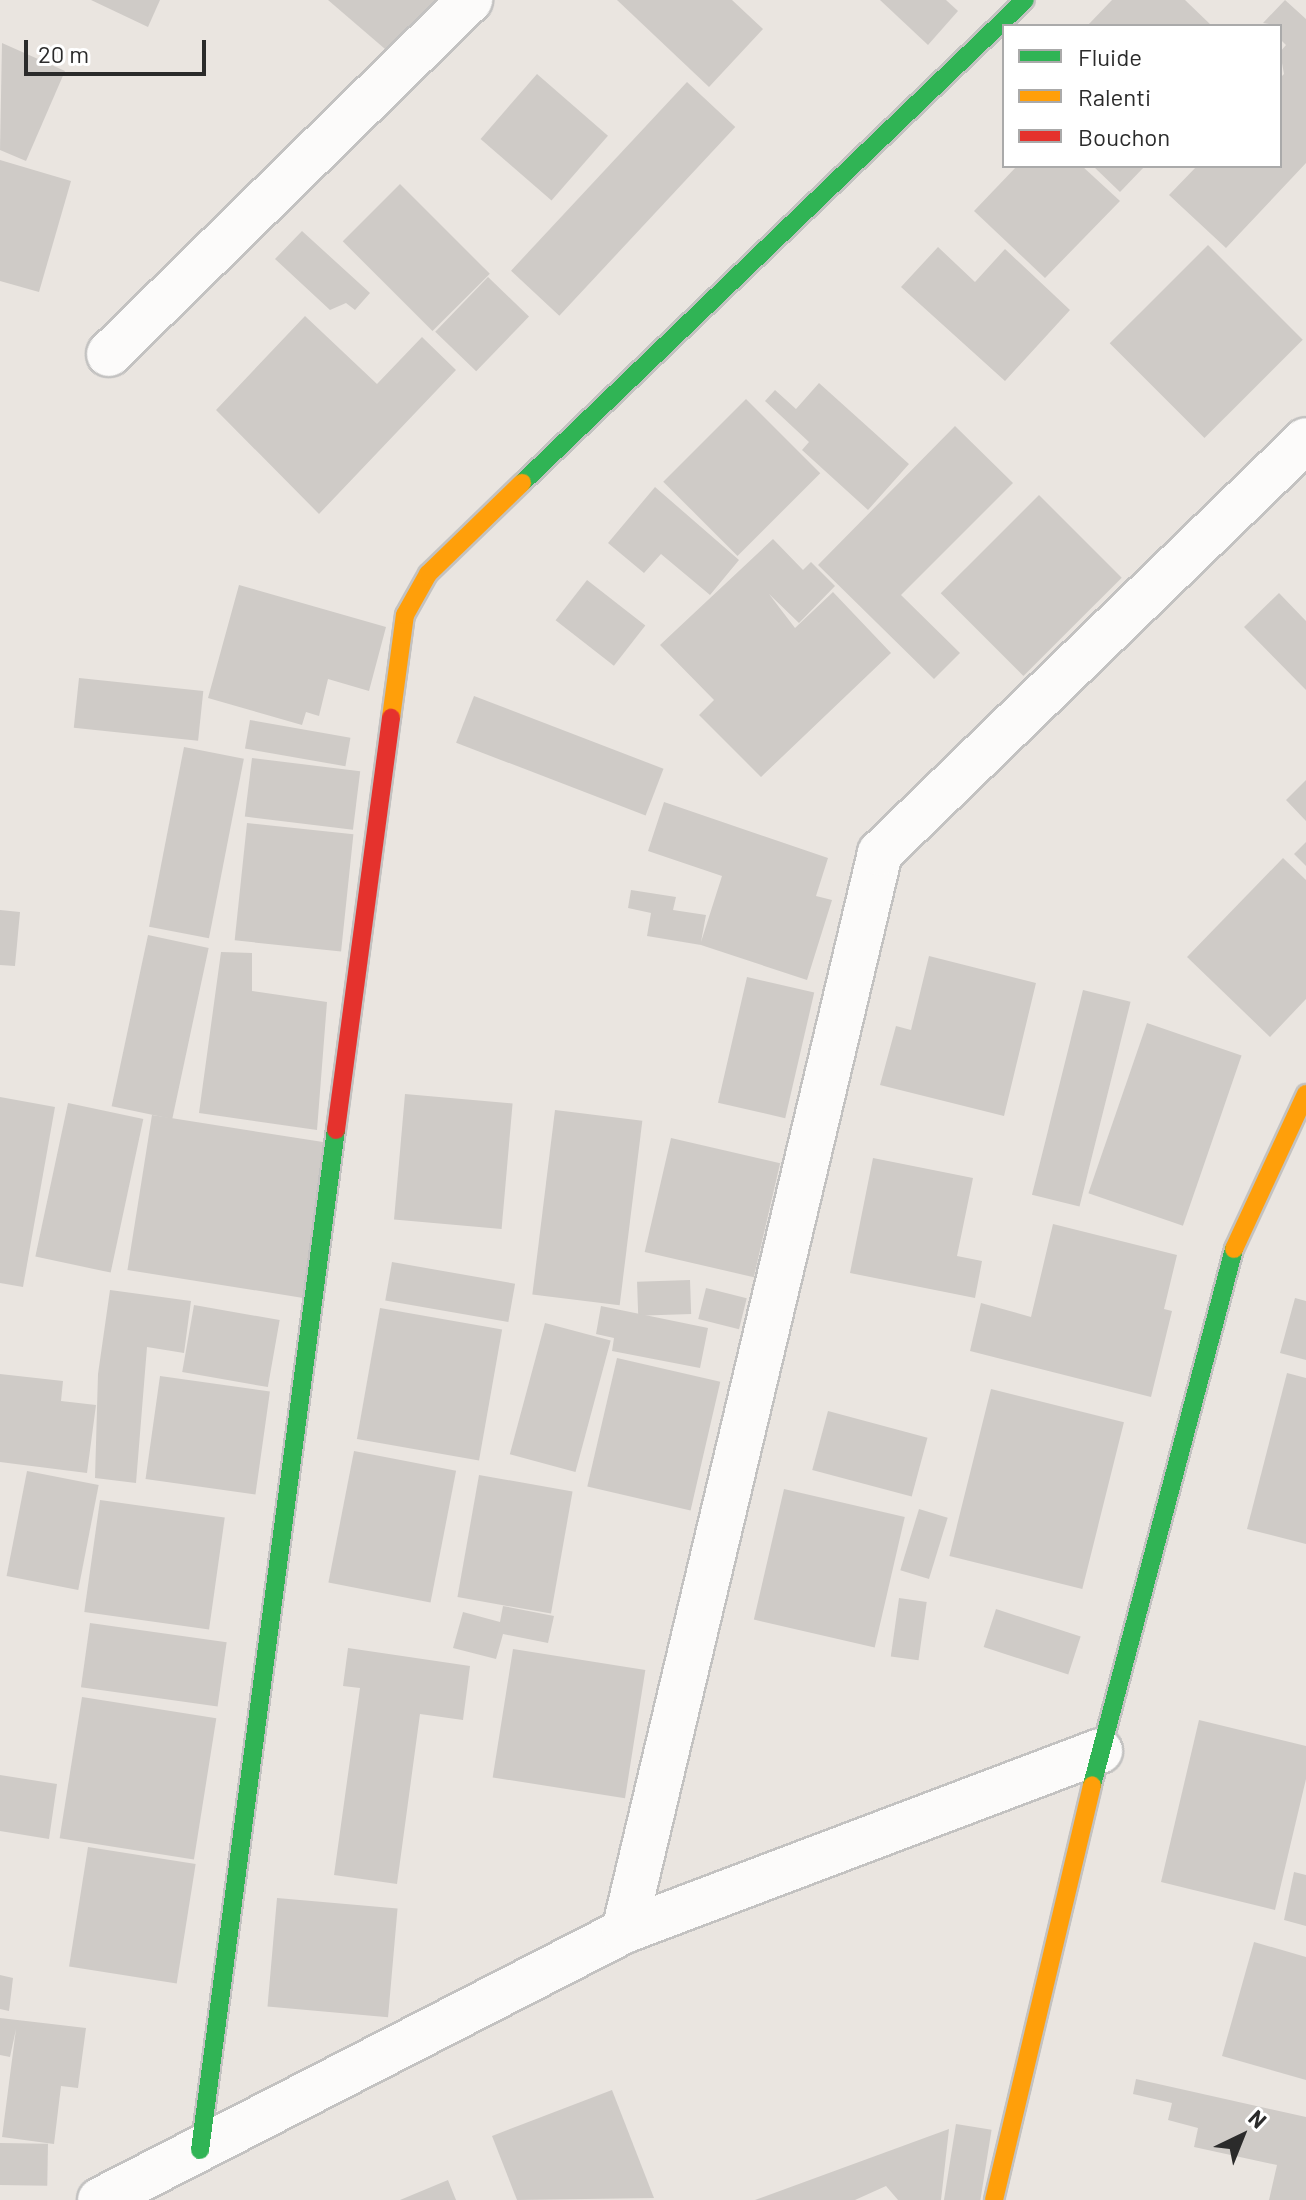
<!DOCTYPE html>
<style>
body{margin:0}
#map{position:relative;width:1306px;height:2200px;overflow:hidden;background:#eae5e0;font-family:Barlow,sans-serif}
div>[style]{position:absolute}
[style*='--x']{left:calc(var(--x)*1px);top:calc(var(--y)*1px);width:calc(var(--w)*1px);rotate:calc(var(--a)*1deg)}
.building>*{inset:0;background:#cfcbc7;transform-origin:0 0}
.roads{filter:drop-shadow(2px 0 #c3c2c1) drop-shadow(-2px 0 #c3c2c1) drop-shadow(0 2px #c3c2c1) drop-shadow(0 -2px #c3c2c1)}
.street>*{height:44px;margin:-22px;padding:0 22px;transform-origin:22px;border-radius:22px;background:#fcfbfa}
.fast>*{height:18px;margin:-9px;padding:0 9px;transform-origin:9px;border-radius:9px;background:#30b455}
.slow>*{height:18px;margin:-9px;padding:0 9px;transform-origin:9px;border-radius:9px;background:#ff9f0a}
.jam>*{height:18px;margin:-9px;padding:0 9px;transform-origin:9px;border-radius:9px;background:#e5322d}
span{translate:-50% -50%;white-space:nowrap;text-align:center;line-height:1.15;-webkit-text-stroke:6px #fff;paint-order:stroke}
.legend{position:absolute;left:1002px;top:24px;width:280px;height:144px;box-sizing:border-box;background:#fff;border:2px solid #aaa;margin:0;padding:10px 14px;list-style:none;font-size:24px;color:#2b2b2b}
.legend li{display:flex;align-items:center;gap:16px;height:40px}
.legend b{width:40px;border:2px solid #aaa}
.north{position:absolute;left:1202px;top:2096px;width:80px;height:80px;-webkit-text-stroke:6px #fff;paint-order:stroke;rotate:43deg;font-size:22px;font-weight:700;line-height:32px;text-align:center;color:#2b2b2b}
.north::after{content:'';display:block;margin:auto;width:28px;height:36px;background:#2b2b2b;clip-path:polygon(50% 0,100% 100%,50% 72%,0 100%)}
.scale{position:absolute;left:24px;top:40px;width:182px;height:36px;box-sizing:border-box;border:4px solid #2b2b2b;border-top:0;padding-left:10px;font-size:24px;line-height:28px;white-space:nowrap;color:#2b2b2b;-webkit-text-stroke:6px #fff;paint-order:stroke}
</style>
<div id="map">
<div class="building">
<i style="clip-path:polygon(91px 0,160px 0,148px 27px)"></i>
<i style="clip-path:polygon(328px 0,439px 0,392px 55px)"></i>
<i style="clip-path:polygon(617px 0,732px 0,763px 29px,709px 87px)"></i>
<i style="clip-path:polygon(880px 0,946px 0,958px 11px,928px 45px)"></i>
<i style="clip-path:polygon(1112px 0,1185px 0,1212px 26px,1087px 26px)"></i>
<i style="clip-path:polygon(1285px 0,1306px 19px,1306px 163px,1226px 248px,1169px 195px,1197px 166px,1280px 166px,1280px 78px,1284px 74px,1280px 52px,1286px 45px,1280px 39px,1280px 26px,1263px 23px)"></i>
<i style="clip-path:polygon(2px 43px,65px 71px,26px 161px,0 150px)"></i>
<i style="left:537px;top:74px;width:94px;height:86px;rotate:41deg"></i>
<i style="left:687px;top:82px;width:66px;height:258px;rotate:43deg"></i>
<i style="clip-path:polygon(0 160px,71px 181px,39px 292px,0 281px)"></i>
<i style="clip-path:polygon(1017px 166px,1082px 166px,1120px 201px,1045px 278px,974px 211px)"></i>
<i style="clip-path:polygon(1093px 166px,1145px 166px,1120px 192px)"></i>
<i style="left:400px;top:184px;width:127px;height:81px;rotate:45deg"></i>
<i style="clip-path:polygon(302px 231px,370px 293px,355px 310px,346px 303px,330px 310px,275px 259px)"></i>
<i style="left:1208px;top:245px;width:134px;height:139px;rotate:45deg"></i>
<i style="clip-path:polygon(938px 247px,975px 282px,1005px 249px,1070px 310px,1005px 381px,901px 287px)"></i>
<i style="left:488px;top:277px;width:57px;height:76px;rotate:44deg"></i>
<i style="clip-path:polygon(305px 316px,377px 384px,422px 337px,456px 370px,319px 514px,216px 410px)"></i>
<i style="clip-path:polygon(819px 383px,909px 464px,868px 510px,802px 450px,809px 442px,765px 401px,775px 390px,796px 409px)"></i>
<i style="left:746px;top:399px;width:105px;height:117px;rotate:45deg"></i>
<i style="clip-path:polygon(955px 426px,1013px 483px,901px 595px,960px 653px,934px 679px,818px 565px)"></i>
<i style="clip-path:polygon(655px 487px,739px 560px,710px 595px,661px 554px,644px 573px,608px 543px)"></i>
<i style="left:1039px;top:495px;width:117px;height:139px;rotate:45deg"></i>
<i style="clip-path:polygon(773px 539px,803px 570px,811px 562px,835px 586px,799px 623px,769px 594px,795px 628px,833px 592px,891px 653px,761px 777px,699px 715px,714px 700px,660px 645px)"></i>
<i style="left:587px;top:580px;width:74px;height:51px;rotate:38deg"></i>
<i style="clip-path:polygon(239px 585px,386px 627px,369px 691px,328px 679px,319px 716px,306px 712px,302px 725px,208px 698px)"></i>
<i style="clip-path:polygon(1279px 593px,1306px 621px,1306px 690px,1244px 627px)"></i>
<i style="left:79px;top:678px;width:125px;height:50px;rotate:6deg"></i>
<i style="left:474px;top:696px;width:203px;height:50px;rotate:21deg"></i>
<i style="left:250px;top:720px;width:102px;height:29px;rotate:10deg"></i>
<i style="left:184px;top:747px;width:61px;height:183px;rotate:11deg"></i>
<i style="left:252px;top:758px;width:109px;height:59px;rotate:7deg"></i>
<i style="clip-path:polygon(1306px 780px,1306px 821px,1286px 800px)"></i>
<i style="clip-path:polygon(664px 802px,828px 858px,816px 896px,832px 900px,807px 980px,701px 945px,647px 936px,651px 913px,628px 908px,631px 890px,676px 897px,673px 910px,706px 915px,701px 942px,722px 876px,648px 851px)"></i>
<i style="left:247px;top:823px;width:107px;height:118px;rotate:6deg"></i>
<i style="clip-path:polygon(1306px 842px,1306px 866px,1294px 854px)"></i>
<i style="clip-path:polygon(1283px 858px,1306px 880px,1306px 999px,1270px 1037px,1187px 957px)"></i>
<i style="clip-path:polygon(0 910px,20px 912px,15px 966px,0 965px)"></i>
<i style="left:148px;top:935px;width:62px;height:175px;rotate:12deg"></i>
<i style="clip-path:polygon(221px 952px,252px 953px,252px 991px,327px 1002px,317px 1130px,199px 1113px)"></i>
<i style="clip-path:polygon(929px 956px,1036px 983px,1004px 1116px,880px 1085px,896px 1026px,911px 1030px)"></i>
<i style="left:747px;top:977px;width:69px;height:129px;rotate:13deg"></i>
<i style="left:1083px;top:990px;width:49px;height:211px;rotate:14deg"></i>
<i style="left:1147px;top:1023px;width:100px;height:180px;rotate:19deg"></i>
<i style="left:405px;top:1094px;width:108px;height:126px;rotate:5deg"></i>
<i style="clip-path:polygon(0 1097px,55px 1107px,23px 1287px,0 1283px)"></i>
<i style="left:68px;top:1103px;width:77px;height:157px;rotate:12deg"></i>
<i style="left:555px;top:1110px;width:88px;height:186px;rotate:7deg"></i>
<i style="left:152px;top:1115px;width:178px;height:157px;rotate:9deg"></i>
<i style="left:671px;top:1138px;width:112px;height:117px;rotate:13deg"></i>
<i style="clip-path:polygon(873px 1158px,973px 1178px,957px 1256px,982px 1261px,975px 1298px,850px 1273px)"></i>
<i style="clip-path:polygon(1053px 1224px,1177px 1255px,1164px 1309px,1172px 1311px,1151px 1397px,970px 1351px,981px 1303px,1031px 1317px)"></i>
<i style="left:392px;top:1262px;width:125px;height:39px;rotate:10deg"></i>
<i style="left:690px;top:1280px;width:34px;height:53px;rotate:88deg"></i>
<i style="left:706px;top:1288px;width:42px;height:32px;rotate:14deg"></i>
<i style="clip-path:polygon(110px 1290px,191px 1301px,184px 1353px,147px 1347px,136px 1483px,95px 1478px,98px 1374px)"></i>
<i style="clip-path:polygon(1295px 1298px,1306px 1301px,1306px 1360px,1280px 1353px)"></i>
<i style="left:194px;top:1305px;width:87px;height:68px;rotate:10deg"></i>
<i style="clip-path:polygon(601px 1306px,708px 1328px,700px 1368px,612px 1351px,614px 1338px,596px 1334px)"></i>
<i style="left:380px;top:1308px;width:124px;height:133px;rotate:10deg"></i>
<i style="left:545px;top:1323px;width:68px;height:136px;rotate:15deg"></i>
<i style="left:617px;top:1358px;width:106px;height:132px;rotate:13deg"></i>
<i style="clip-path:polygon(1287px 1373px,1306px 1378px,1306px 1544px,1247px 1529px)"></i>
<i style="clip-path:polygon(0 1374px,63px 1381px,61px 1401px,96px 1405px,87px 1473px,0 1462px)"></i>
<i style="left:160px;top:1376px;width:111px;height:104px;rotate:8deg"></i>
<i style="left:991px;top:1389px;width:137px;height:172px;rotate:14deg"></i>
<i style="left:828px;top:1411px;width:103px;height:61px;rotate:15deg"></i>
<i style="left:354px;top:1451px;width:104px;height:134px;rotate:11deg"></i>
<i style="left:27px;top:1471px;width:73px;height:107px;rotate:11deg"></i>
<i style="left:479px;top:1475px;width:95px;height:124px;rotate:10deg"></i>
<i style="left:784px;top:1489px;width:124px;height:134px;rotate:13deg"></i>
<i style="left:100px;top:1500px;width:126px;height:113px;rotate:8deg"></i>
<i style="left:919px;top:1509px;width:30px;height:64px;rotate:17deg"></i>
<i style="left:899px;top:1598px;width:28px;height:59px;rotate:8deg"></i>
<i style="clip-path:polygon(503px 1606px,554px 1616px,548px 1643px,503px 1634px,496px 1659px,453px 1648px,463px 1612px,500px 1622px)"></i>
<i style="left:996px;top:1609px;width:89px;height:40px;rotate:18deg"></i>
<i style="left:90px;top:1623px;width:138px;height:65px;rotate:8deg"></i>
<i style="clip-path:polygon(348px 1648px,470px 1666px,463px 1720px,420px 1714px,397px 1884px,334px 1875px,360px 1688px,343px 1686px)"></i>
<i style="left:513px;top:1649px;width:134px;height:130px;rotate:9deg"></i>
<i style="left:82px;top:1697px;width:136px;height:143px;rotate:9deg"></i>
<i style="clip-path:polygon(1199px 1720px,1306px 1746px,1306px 1779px,1275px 1910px,1161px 1882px)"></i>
<i style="clip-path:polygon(0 1775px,57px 1784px,49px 1839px,0 1831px)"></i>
<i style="left:88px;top:1847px;width:109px;height:121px;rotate:9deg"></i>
<i style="clip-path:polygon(1294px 1872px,1306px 1875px,1306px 1926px,1284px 1920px)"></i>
<i style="left:277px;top:1898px;width:121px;height:109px;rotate:5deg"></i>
<i style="clip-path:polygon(1254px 1942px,1306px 1957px,1306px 2080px,1222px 2056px)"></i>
<i style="clip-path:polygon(0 1975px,13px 1978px,9px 2011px,0 2009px)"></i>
<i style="clip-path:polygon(0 2018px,86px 2028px,78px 2088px,61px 2086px,54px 2144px,2px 2137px,16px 2029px,10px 2057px,0 2055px)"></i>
<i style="clip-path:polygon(1136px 2079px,1306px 2117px,1306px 2200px,1269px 2200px,1277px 2165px,1194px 2147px,1198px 2128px,1168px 2120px,1172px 2103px,1133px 2094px)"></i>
<i style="clip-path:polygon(612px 2090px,654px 2198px,517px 2200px,492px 2136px)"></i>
<i style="left:956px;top:2124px;width:36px;height:77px;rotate:9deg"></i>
<i style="clip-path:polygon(949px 2129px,941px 2200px,898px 2200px,886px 2186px,855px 2200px,755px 2200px)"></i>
<i style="left:0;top:2143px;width:48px;height:42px;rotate:1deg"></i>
<i style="clip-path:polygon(448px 2180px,456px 2200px,400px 2200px)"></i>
</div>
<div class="roads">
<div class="street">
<i style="--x:109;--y:354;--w:506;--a:-44.44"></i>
<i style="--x:624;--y:1931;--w:1108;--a:-76.64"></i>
<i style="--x:880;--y:853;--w:593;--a:-44.11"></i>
<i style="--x:100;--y:2200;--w:589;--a:-27.17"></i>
<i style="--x:624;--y:1931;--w:509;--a:-20.71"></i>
</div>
<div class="fast">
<i style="--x:522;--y:483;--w:697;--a:-43.84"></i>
<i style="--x:1092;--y:1785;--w:554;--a:-75.16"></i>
<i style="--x:200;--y:2150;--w:1029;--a:-82.41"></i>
</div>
<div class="slow">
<i style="--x:391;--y:718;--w:104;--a:-82.3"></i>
<i style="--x:405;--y:615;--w:47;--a:-60.7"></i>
<i style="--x:428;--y:574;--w:131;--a:-44.1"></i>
<i style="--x:1234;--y:1249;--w:171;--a:-65.1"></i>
<i style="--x:994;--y:2200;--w:426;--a:-76.7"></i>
</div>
<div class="jam">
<i style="--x:336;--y:1130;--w:416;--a:-82.4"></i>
</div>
</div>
<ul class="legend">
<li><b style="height:10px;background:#30b455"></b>Fluide</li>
<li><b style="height:10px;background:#ff9f0a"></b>Ralenti</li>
<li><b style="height:10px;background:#e5322d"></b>Bouchon</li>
</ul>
<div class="north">N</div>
<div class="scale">20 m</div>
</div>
